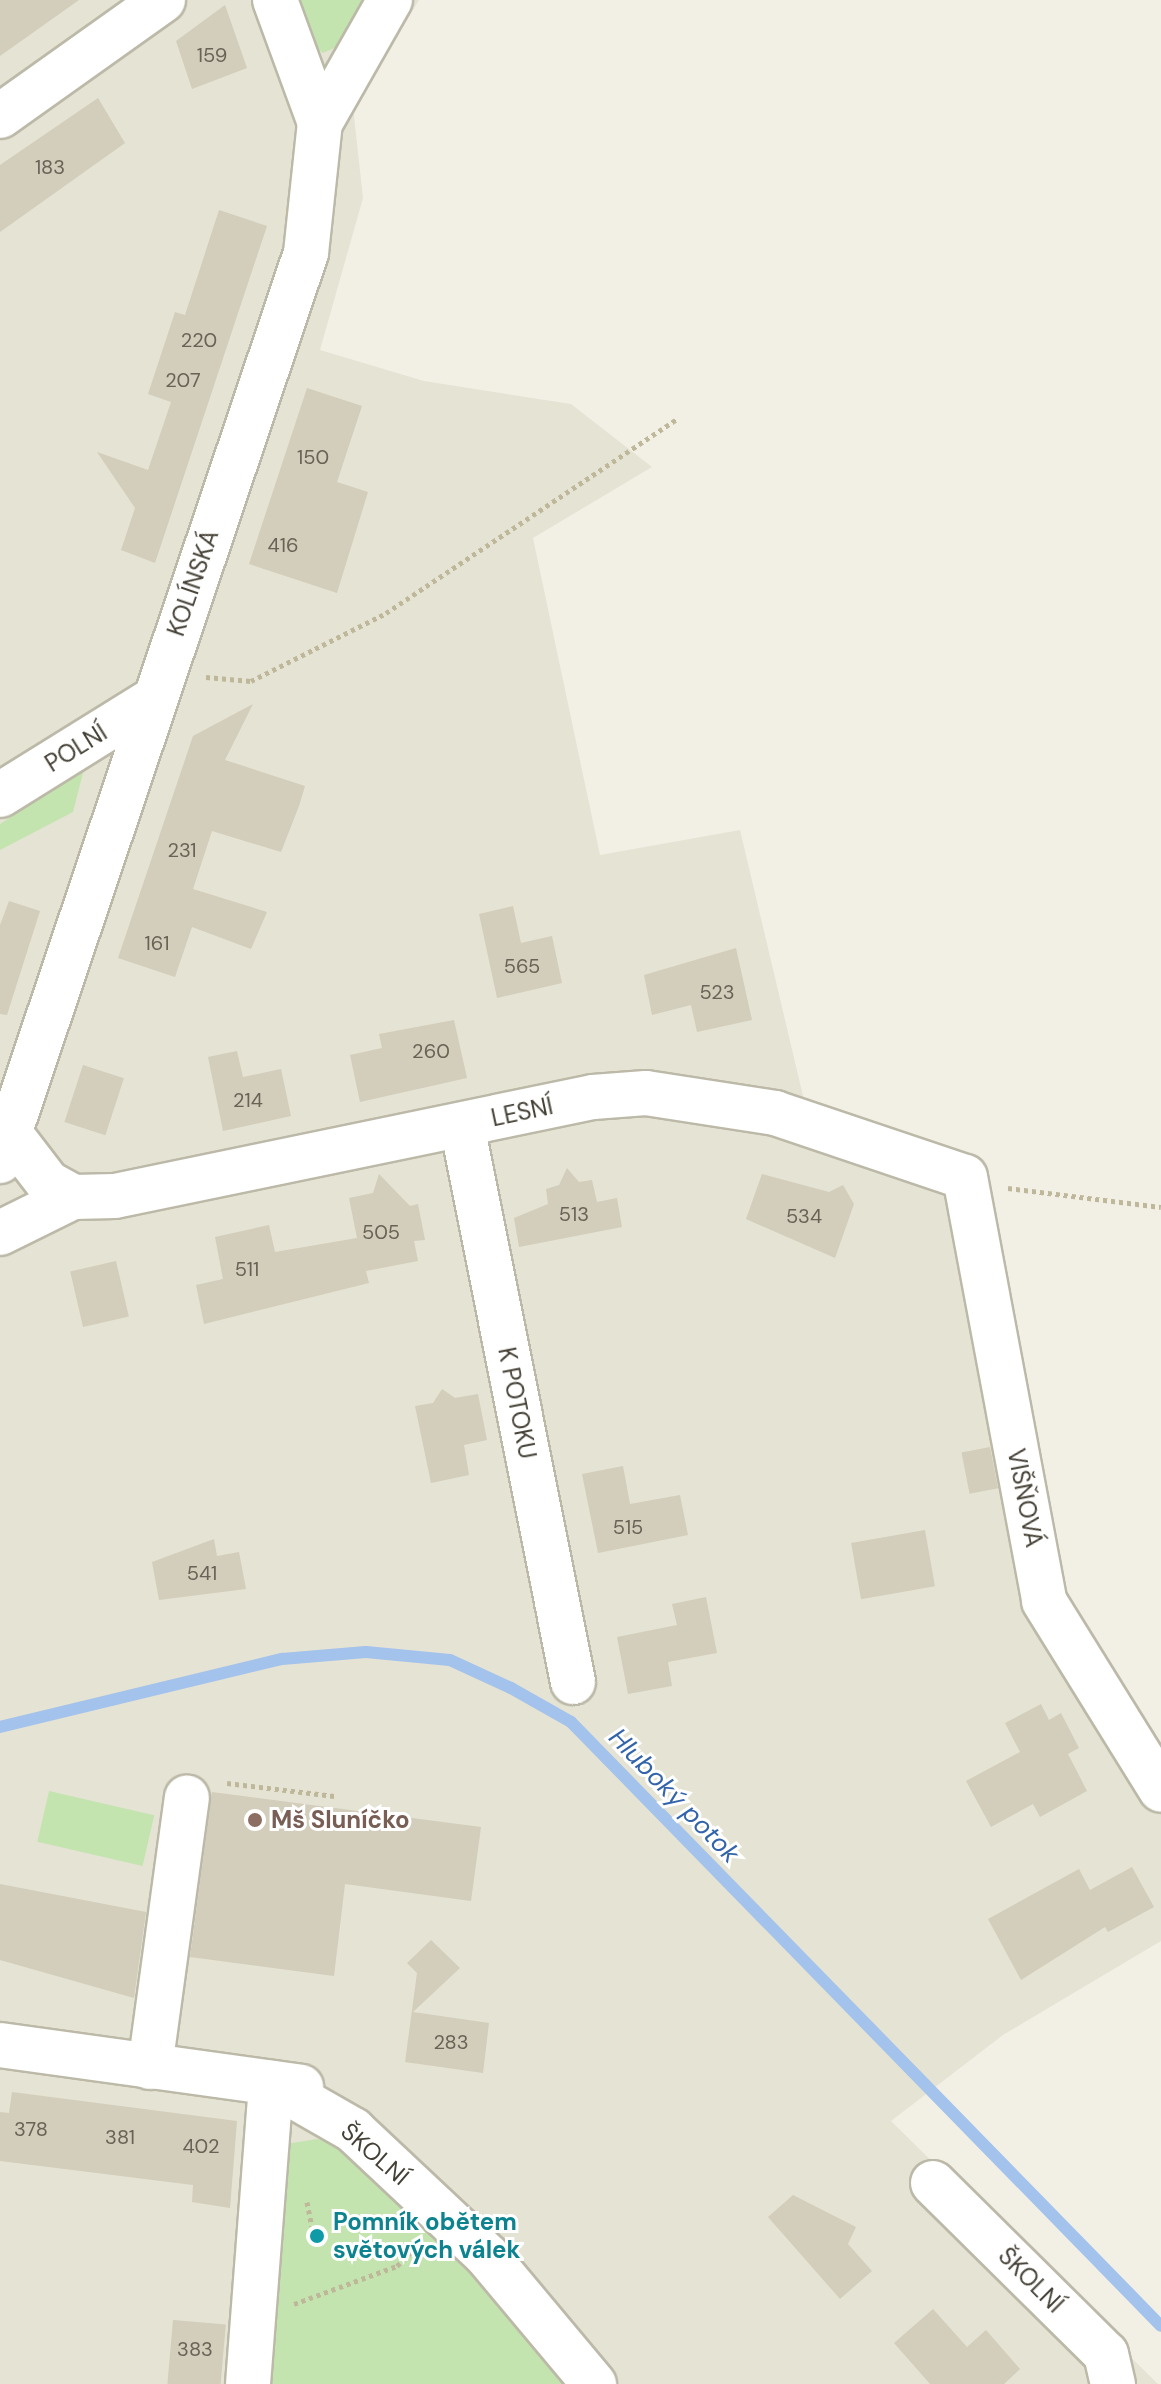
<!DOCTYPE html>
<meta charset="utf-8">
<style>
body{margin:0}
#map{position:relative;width:1161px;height:2384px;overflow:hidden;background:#f2f0e5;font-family:"DM Sans",sans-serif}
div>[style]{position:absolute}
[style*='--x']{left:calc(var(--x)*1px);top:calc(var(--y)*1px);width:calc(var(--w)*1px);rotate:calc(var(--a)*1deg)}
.residential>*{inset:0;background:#e5e3d3}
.green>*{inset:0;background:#c3e4af;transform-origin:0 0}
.stream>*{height:12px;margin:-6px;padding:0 6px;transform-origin:6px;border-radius:6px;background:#a3c2ec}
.building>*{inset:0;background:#d3cdbb;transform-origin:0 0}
.path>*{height:5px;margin-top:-2.5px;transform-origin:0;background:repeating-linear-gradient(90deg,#beb79a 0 4px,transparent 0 8px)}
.roads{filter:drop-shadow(2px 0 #bcb9a8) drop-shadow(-2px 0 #bcb9a8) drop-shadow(0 2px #bcb9a8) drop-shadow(0 -2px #bcb9a8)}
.minor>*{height:44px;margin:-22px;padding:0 22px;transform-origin:22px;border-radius:22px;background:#fff}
.dots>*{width:22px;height:22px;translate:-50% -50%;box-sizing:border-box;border:4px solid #fff;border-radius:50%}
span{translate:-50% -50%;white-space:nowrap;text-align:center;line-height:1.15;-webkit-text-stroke:6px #fff;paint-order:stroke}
.number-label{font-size:20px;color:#686356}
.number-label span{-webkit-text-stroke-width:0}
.street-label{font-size:24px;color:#444035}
.education-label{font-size:24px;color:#785e54;font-weight:700}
.left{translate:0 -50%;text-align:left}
.culture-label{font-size:24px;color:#0d838f;font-weight:700}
.water-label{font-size:26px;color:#3364aa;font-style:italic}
</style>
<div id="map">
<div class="residential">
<i style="clip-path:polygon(0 0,419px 0,353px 107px,363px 198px,320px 350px,424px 381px,571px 404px,652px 467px,533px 538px,600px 855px,740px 830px,804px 1100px,948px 1190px,1066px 1593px,1083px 1637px,1161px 1761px,1161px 1941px,1003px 2035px,891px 2121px,1158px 2384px,0 2384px)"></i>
</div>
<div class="green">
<i style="clip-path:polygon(291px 0,371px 0,348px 42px,323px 53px,304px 38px)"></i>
<i style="clip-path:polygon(84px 769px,73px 812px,0 850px,0 824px)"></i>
<i style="left:49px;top:1791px;width:108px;height:52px;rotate:13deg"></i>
<i style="clip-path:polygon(317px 2139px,340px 2143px,380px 2173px,583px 2384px,259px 2384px,286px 2144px)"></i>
</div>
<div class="stream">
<i style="--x:0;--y:1727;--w:290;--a:-13.6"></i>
<i style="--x:282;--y:1659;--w:84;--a:-4.8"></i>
<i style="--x:366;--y:1652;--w:84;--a:5.4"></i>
<i style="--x:450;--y:1660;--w:67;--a:24.7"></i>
<i style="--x:511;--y:1688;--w:69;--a:29.5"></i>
<i style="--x:571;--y:1722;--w:844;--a:45.67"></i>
</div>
<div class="building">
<i style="clip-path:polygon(0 0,79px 0,0 56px)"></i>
<i style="clip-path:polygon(225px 5px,247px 68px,192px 89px,176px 41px)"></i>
<i style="clip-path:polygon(98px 98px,125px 143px,0 232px,0 165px)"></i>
<i style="clip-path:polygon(219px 210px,267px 226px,155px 563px,121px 550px,135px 508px,97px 452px,148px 470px,171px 402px,148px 394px,175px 312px,185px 315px)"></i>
<i style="clip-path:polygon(307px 388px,362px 406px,337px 482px,368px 492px,337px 593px,249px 564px)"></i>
<i style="clip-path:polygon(253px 704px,225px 760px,305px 786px,299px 806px,281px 852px,212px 831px,193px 889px,267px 912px,251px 949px,192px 927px,175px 977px,118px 958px,193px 736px)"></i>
<i style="clip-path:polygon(9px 901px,40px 911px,7px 1015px,0 1014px,0 925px)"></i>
<i style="clip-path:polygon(513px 906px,521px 943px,552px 936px,562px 983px,497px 998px,479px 914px)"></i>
<i style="clip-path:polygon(736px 948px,752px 1020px,697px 1032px,691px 1005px,652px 1015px,644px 975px)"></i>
<i style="clip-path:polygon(454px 1020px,467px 1078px,360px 1102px,350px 1055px,382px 1048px,379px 1034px)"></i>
<i style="clip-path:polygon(237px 1051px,243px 1077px,281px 1069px,291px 1116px,223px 1131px,208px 1057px)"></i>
<i style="left:83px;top:1065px;width:43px;height:60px;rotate:18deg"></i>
<i style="clip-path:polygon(567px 1168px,579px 1182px,592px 1180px,597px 1202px,617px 1198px,622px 1227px,519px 1247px,514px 1218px,548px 1204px,546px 1189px,559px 1185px)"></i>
<i style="clip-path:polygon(379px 1174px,410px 1206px,418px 1204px,425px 1240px,414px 1241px,418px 1261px,366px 1271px,369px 1283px,204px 1324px,196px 1285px,223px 1279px,215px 1237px,269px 1225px,275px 1252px,357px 1238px,349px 1198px,373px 1193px)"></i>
<i style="clip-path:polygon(762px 1174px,829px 1192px,843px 1185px,854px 1204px,835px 1258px,746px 1219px)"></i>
<i style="left:116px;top:1261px;width:57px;height:47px;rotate:77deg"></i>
<i style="clip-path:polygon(442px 1389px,455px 1398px,478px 1394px,487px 1440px,464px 1445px,469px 1475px,431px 1483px,415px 1406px,433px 1403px)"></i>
<i style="left:990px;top:1447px;width:42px;height:29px;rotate:79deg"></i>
<i style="clip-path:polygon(623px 1466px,630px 1504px,680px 1495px,688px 1535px,598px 1553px,582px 1474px)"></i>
<i style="left:925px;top:1530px;width:57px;height:75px;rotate:80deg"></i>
<i style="clip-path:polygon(214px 1539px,217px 1556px,239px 1552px,246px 1589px,159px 1600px,152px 1562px)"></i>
<i style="clip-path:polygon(706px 1597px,717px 1653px,668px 1662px,672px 1686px,628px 1694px,617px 1637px,677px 1625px,672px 1604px)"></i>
<i style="clip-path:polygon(1041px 1704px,1049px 1720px,1061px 1713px,1079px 1748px,1068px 1754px,1087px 1791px,1040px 1817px,1033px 1804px,991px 1827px,966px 1781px,1020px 1752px,1005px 1723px)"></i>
<i style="clip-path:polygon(212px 1792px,481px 1827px,471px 1901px,345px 1884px,334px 1976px,190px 1957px)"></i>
<i style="clip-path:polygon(1132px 1867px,1154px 1907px,1108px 1932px,1105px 1927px,1021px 1980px,988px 1919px,1079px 1869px,1090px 1890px)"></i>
<i style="clip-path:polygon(0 1884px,146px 1912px,134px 1998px,0 1960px)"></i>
<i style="clip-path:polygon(431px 1940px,460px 1968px,413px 2012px,489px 2023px,483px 2073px,405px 2062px,417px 1973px,407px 1963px)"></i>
<i style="clip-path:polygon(12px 2092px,237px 2121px,230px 2208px,192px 2202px,193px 2185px,0 2161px,0 2112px,9px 2113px)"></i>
<i style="clip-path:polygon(793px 2195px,856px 2227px,848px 2244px,872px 2271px,840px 2299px,768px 2217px)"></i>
<i style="clip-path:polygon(933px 2309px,967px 2347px,986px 2330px,1020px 2369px,1004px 2384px,930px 2384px,894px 2343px)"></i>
<i style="left:173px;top:2320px;width:53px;height:64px;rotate:5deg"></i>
</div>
<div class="path">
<i style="--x:206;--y:677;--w:45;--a:5.1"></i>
<i style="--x:251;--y:681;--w:151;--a:-26.7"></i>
<i style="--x:386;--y:613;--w:351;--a:-33.7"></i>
<i style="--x:1008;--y:1188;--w:154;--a:7.1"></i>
<i style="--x:227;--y:1783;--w:108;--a:6.9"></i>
<i style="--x:307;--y:2202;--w:25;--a:79"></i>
<i style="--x:294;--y:2304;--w:110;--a:-20.3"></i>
<i style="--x:397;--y:2266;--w:28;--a:-45"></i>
</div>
<div class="roads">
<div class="minor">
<i style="--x:0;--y:116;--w:200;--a:-35.4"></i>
<i style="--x:320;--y:123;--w:142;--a:-60.4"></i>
<i style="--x:0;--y:795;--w:178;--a:-31.9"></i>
<i style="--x:462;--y:1125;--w:568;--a:78.73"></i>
<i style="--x:11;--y:1135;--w:61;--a:52.4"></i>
<i style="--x:48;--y:1183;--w:29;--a:29"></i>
<i style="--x:73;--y:1197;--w:42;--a:-1.4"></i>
<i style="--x:115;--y:1196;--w:488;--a:-11.7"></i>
<i style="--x:593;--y:1097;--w:53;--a:-4.3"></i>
<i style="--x:646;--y:1093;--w:131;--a:8.8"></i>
<i style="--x:775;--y:1113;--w:200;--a:18.6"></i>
<i style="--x:965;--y:1177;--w:431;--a:79.4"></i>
<i style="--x:1044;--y:1601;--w:222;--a:58.2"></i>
<i style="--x:0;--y:1161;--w:958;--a:-71.38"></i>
<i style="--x:306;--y:253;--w:131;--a:-83.9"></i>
<i style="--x:320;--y:123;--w:131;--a:-110.1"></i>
<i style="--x:0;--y:1233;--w:81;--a:-26.3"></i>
<i style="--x:0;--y:2045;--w:304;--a:7.9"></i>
<i style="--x:150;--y:2067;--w:272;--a:-82.2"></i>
<i style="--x:933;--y:2183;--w:243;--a:44.7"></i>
<i style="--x:1106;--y:2354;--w:31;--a:77"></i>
<i style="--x:248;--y:2384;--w:302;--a:-85.6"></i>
<i style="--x:271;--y:2083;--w:95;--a:29.8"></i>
<i style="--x:353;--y:2130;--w:184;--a:43.2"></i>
<i style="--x:487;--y:2256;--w:167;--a:50.1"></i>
</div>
</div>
<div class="dots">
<i style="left:255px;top:1820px;background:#8d6e63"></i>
<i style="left:317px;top:2236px;background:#0f9aa8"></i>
</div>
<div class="number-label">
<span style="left:212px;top:55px">159</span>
<span style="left:50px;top:167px">183</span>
<span style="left:199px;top:340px">220</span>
<span style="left:183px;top:380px">207</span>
<span style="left:313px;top:457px">150</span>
<span style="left:283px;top:545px">416</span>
<span style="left:182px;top:850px">231</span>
<span style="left:157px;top:943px">161</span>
<span style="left:522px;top:966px">565</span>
<span style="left:717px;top:992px">523</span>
<span style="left:431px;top:1051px">260</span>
<span style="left:248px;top:1100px">214</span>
<span style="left:574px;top:1214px">513</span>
<span style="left:804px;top:1216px">534</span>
<span style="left:381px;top:1232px">505</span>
<span style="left:247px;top:1269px">511</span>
<span style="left:628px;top:1527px">515</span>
<span style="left:202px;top:1573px">541</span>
<span style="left:451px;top:2042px">283</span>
<span style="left:31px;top:2129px">378</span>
<span style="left:120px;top:2137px">381</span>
<span style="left:201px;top:2146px">402</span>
<span style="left:195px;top:2349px">383</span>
</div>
<div class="street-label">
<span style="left:193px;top:583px;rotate:-71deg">KOLÍNSKÁ</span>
<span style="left:76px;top:748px;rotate:-32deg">POLNÍ</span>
<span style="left:522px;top:1112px;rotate:-12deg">LESNÍ</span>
<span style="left:517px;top:1403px;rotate:79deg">K POTOKU</span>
<span style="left:1025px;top:1498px;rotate:79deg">VIŠŇOVÁ</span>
<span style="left:375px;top:2154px;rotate:41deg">ŠKOLNÍ</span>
<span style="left:1031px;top:2280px;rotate:45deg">ŠKOLNÍ</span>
</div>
<div class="education-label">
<span class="left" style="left:271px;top:1820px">Mš Sluníčko</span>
</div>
<div class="culture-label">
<span class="left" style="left:333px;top:2236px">Pomník obětem<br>světových válek</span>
</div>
<div class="water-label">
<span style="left:674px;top:1796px;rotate:46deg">Hluboký potok</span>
</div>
</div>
